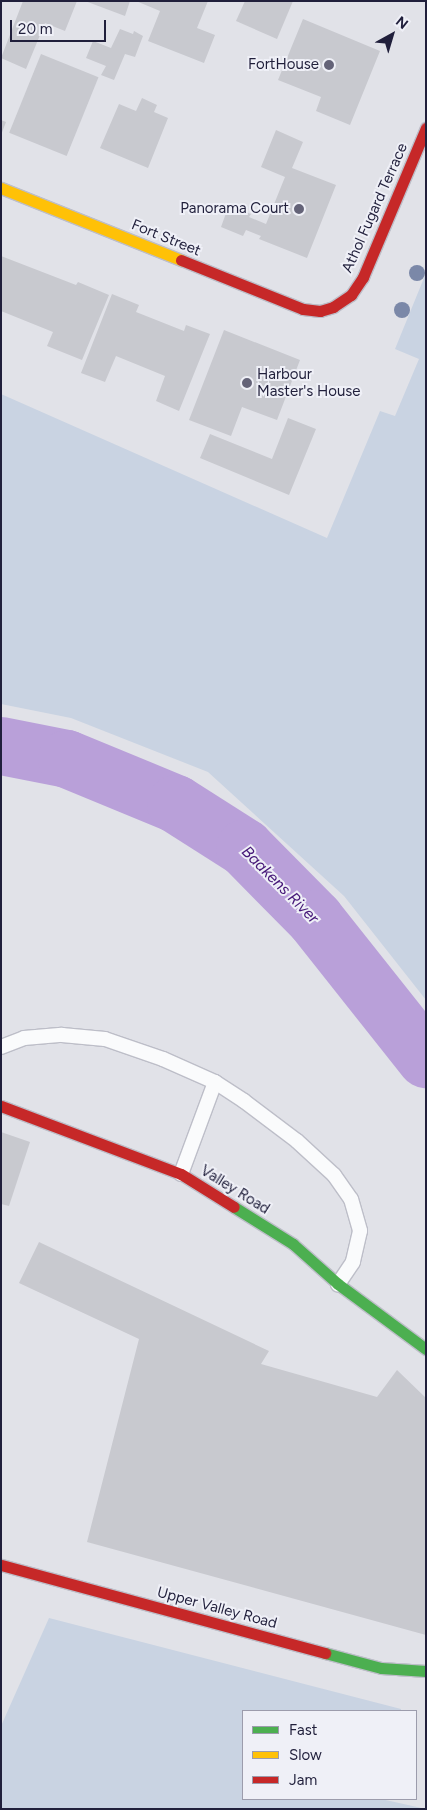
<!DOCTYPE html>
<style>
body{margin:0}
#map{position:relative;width:427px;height:1810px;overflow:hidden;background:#e1e2e8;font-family:Figtree,sans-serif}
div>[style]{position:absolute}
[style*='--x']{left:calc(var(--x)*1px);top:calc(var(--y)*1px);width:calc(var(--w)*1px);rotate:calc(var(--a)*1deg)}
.green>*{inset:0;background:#c9d3e2}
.river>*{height:58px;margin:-29px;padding:0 29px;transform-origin:29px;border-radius:29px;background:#b9a0d9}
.building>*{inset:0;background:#c8c9cf;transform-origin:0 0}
.roads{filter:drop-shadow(1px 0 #bdbec8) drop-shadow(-1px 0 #bdbec8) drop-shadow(0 1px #bdbec8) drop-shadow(0 -1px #bdbec8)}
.lane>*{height:14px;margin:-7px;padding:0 7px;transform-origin:7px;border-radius:7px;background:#fafbfc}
.fast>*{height:11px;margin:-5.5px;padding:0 5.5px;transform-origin:5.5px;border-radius:5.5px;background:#4caf50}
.slow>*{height:11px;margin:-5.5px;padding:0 5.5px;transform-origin:5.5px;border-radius:5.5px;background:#ffc107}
.jam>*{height:11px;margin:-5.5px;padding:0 5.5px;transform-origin:5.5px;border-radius:5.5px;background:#c62828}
.trees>*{width:16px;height:16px;margin:-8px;border-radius:50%;background:#7b88a8}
.dots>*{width:14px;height:14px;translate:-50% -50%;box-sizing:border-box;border:2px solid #eff0f7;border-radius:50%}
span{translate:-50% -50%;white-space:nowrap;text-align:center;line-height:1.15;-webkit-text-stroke:4px #eff0f7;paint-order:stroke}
.poi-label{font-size:15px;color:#201f3b}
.right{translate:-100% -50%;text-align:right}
.left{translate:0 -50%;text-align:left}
.street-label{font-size:15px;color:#201f3b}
.water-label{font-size:16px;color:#461878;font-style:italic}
.frame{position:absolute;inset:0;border:2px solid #201f3b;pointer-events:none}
.legend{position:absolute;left:242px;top:1710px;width:175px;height:90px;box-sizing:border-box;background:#eff0f7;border:1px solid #9c9cac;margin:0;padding:6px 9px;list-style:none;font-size:15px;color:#201f3b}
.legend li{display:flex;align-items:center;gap:10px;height:25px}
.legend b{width:25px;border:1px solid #9c9cac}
.north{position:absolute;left:367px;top:10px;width:50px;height:50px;-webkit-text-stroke:4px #eff0f7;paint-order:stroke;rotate:39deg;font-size:14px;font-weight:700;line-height:20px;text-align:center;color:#201f3b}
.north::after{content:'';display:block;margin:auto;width:18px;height:22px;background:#201f3b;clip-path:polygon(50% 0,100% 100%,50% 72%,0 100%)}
.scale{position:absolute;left:10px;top:20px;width:96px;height:22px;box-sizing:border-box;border:2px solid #201f3b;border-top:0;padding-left:6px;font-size:15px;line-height:18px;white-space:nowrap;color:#201f3b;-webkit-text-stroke:4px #eff0f7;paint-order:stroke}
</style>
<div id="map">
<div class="green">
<i style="clip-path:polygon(426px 273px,426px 1000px,344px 896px,208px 772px,71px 718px,1px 704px,1px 394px,327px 538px,380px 411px,395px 416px,419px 359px,395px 349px)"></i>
<i style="clip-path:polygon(49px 1618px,401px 1709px,401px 1711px,243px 1711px,243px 1799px,381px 1799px,426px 1809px,1px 1809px,1px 1726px)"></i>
</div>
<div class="river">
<i style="--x:1;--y:746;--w:67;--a:11.1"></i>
<i style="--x:67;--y:759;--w:118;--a:22.4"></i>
<i style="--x:176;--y:804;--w:82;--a:32.5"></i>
<i style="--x:245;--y:848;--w:100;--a:45.4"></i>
<i style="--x:315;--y:919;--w:179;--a:51.6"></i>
</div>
<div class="building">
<i style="clip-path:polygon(23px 1px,77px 1px,65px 31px,45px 23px,26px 69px,1px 58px)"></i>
<i style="clip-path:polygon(85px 1px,130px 1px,125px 16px)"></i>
<i style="clip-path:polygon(136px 1px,208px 1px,197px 28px,215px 35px,204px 63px,148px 41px,160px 11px)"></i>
<i style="clip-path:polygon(245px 1px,293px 1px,277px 39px,236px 21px)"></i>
<i style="clip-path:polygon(303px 19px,380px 51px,350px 125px,316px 111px,321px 97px,278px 80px)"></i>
<i style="clip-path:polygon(120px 29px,133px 34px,134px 31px,143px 36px,135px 57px,125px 54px,114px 80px,101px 75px,106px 66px,86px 58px,93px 41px,111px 48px)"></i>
<i style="left:41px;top:54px;width:62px;height:85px;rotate:22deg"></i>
<i style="clip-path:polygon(142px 98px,157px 105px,154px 112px,168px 118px,148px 168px,100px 148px,119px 104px,136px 111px)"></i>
<i style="clip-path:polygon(1px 120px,6px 122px,1px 135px)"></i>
<i style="clip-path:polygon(276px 130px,303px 142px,292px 168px,336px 185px,307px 258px,259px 239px,261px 236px,246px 230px,243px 236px,221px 227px,229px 205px,251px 214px,249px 217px,266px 224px,285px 177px,261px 167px)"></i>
<i style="clip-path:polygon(1px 256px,76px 285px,78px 282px,109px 295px,82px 360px,47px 346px,53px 332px,1px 311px)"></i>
<i style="clip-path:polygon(112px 294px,139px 305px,136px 312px,184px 331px,186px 325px,210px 334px,179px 411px,156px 401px,165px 376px,116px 356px,105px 382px,81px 373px)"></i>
<i style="clip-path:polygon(224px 330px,300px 360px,277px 420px,242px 407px,231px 436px,189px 420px)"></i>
<i style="clip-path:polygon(288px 418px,316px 429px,289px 495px,200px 458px,210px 434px,272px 459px)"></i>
<i style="clip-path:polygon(1px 1132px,30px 1142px,9px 1206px,1px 1204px)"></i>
<i style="clip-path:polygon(39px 1242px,269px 1351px,261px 1364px,377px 1397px,397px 1370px,426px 1398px,426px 1635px,87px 1542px,139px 1339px,19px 1283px)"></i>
</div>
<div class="roads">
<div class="lane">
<i style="--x:1;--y:1047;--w:25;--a:-21"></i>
<i style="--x:24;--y:1038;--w:38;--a:-5"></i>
<i style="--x:62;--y:1035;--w:43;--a:5.3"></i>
<i style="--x:105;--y:1039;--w:61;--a:19"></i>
<i style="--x:163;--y:1059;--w:57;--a:23.9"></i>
<i style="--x:215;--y:1082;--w:35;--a:33"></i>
<i style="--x:244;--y:1101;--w:66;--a:37"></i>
<i style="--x:297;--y:1141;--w:50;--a:42.6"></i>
<i style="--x:334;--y:1175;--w:29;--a:55"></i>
<i style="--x:351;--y:1199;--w:33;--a:74"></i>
<i style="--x:360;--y:1231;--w:32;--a:103"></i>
<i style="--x:353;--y:1262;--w:27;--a:124"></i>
<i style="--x:181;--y:1174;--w:98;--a:-69.7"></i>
</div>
<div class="fast">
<i style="--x:234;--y:1207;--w:70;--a:32.1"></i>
<i style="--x:293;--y:1244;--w:60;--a:41.6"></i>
<i style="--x:338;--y:1284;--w:109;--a:36.5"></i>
<i style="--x:325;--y:1653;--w:58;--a:15"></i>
<i style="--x:381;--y:1668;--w:45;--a:3.8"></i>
</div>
<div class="slow">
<i style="--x:1;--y:188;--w:194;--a:21.8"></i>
</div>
<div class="jam">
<i style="--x:181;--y:260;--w:131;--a:21.9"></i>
<i style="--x:303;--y:309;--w:17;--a:7"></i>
<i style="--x:320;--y:311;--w:14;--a:-17"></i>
<i style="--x:333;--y:307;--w:22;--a:-34"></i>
<i style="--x:351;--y:295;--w:22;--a:-56"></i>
<i style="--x:363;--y:277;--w:162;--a:-67.1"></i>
<i style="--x:1;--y:1106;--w:192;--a:20.7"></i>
<i style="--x:181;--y:1174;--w:62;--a:31.9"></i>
<i style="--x:1;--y:1565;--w:336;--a:15.2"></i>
</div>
</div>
<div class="trees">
<i style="left:417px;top:273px"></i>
<i style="left:402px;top:310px"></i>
</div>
<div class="dots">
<i style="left:329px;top:65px;background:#646378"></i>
<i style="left:299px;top:209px;background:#646378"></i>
<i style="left:247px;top:383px;background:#646378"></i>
</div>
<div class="poi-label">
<span class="right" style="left:319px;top:65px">FortHouse</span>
<span class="right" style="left:289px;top:209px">Panorama Court</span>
<span class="left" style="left:257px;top:383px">Harbour<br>Master's House</span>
</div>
<div class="street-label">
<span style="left:375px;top:208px;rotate:-66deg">Athol Fugard Terrace</span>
<span style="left:166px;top:238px;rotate:22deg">Fort Street</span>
<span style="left:235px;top:1190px;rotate:32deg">Valley Road</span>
<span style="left:217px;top:1608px;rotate:15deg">Upper Valley Road</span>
</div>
<div class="water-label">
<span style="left:280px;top:885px;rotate:45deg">Baakens River</span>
</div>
<div class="frame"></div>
<ul class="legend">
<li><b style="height:6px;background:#4caf50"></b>Fast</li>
<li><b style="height:6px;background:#ffc107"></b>Slow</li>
<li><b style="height:6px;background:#c62828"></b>Jam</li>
</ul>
<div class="north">N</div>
<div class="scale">20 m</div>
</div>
